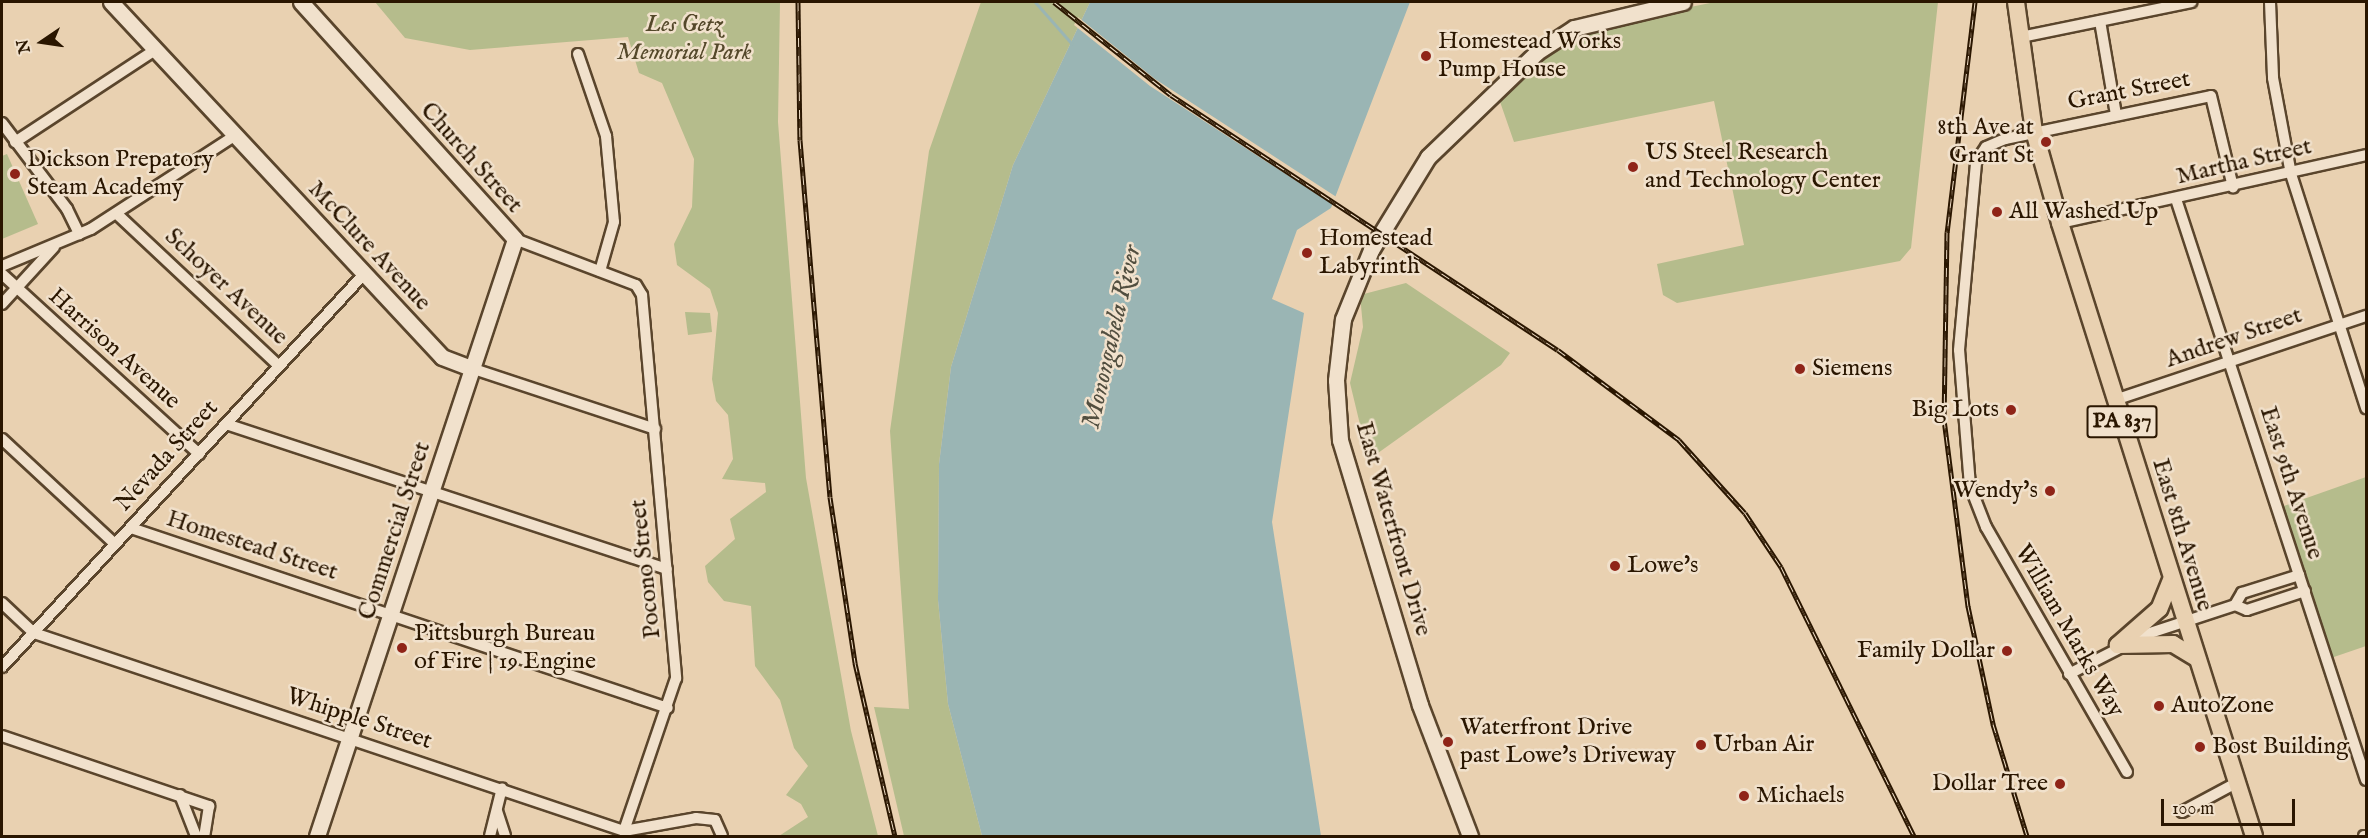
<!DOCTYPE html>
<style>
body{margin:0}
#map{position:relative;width:2368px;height:838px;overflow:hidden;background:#e9d1b1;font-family:"IM FELL English",serif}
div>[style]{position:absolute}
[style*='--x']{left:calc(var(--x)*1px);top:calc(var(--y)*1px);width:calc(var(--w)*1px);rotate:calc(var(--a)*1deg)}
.green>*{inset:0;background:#b5bc8c}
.water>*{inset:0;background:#9ab5b4}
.pier>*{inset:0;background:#e9d1b1}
.stream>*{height:3px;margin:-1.5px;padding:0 1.5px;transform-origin:1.5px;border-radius:1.5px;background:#9ab5b4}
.roads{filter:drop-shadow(2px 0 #5a452c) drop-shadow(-2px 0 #5a452c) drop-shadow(0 2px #5a452c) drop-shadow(0 -2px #5a452c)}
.street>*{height:10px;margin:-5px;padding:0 5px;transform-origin:5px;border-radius:5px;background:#f1e1cc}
.secondary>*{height:15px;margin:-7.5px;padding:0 7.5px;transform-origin:7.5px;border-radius:7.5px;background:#f1e1cc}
.primary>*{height:16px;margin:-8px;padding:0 8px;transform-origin:8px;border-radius:8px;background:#e9d1b1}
.rail>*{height:5px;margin-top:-2.5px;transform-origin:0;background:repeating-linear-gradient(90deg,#f1e1cc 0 9px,#2a1600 0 18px);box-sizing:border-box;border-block:2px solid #2a1600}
.dots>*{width:16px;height:16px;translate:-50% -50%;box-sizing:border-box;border:3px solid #f1e1cc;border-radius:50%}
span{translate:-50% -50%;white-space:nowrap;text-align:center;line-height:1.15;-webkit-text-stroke:5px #f1e1cc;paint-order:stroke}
.shield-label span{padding:2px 4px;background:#f1e1cc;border:2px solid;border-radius:4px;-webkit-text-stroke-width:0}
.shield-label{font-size:22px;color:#2a1600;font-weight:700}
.park-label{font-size:24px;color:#54482a;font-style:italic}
.poi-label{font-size:24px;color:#2a1600}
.left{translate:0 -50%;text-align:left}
.right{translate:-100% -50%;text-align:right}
.street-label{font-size:24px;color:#2a1600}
.water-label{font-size:26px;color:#514e3f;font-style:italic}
.frame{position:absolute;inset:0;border:3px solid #2a1600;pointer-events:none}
.north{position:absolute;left:12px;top:12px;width:60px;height:60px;-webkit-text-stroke:4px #f1e1cc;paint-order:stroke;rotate:257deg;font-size:16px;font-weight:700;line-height:24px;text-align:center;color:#2a1600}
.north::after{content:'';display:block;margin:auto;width:21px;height:27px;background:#2a1600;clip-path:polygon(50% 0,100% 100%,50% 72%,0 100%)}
.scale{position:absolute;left:2161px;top:799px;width:134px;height:27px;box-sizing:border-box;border:3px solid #2a1600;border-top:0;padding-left:8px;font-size:18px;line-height:21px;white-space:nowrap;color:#2a1600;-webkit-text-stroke:4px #f1e1cc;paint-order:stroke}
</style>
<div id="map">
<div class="green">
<i style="clip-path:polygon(375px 2px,780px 2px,778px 122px,806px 478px,851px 731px,878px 836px,779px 836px,808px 817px,801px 804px,786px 795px,808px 766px,794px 748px,780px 700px,755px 666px,751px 606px,724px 601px,708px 582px,705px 566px,735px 539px,730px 519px,766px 492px,765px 483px,722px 479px,733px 459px,728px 415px,716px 401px,712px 379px,718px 313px,710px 289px,677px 265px,674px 244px,692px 207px,694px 159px,662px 83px,639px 73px,628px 37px,470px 50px,405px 38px)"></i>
<i style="clip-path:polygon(981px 2px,1090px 2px,1013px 165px,951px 367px,939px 464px,938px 600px,948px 704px,982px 836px,904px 836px,874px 707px,909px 709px,890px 431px,929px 151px)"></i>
<i style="clip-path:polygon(1715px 2px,1938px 2px,1911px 248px,1900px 261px,1677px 303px,1663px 295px,1657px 264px,1744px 245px,1714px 101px,1514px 142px,1498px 96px,1557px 43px,1587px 28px)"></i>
<i style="clip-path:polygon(7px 154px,38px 224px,2px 239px,2px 156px)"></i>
<i style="clip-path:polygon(1406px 283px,1510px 353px,1501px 365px,1378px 453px,1363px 437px,1350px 383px,1363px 327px,1360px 295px)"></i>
<i style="clip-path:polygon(685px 312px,710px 313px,712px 332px,688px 335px)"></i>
<i style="clip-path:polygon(2366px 477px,2366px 646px,2331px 658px,2281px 507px)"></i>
</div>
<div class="water">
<i style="clip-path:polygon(1090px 2px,1410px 2px,1331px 208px,1297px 230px,1272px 299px,1304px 313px,1272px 522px,1321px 836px,982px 836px,948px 704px,938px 600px,939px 464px,951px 367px,1013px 165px)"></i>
</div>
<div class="pier">
<i style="clip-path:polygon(1078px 17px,1155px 79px,1338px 198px,1335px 206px,1150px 86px,1074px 25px)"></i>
</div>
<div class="stream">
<i style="--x:1035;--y:2;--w:55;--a:48.7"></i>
</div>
<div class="roads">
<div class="street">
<i style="--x:2270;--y:2;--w:76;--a:87.7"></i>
<i style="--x:2273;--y:78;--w:98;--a:79.4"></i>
<i style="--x:2291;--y:174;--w:246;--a:72.2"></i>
<i style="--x:2100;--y:21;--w:95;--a:80.3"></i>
<i style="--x:2021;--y:37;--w:174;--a:-11.6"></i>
<i style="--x:578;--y:54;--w:87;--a:71.1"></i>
<i style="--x:606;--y:136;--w:86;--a:84.7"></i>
<i style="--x:614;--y:222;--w:51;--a:105.9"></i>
<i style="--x:2;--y:123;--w:108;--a:52.9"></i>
<i style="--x:67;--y:209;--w:28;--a:64"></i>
<i style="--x:15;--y:142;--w:168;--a:-33.3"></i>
<i style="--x:2176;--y:199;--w:611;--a:71.89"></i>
<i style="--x:117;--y:214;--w:222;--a:43.2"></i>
<i style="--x:2060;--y:223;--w:313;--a:-12.5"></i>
<i style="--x:515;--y:239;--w:129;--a:20.8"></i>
<i style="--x:636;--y:285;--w:12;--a:59"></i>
<i style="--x:642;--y:295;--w:385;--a:84.9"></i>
<i style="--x:676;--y:678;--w:162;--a:108.8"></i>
<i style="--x:2;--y:266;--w:96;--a:-22.6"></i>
<i style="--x:91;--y:229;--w:171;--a:-33"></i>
<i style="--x:2;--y:274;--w:267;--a:42.4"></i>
<i style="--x:2;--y:304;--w:77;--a:-47.6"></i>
<i style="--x:471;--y:368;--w:194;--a:18.3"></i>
<i style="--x:2115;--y:400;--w:265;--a:-18.5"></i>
<i style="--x:226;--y:424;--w:464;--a:18.2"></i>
<i style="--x:2;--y:439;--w:154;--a:42.9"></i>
<i style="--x:131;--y:528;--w:566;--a:18.53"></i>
<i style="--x:2;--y:603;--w:44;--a:43.2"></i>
<i style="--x:34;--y:633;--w:622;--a:18.55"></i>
<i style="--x:624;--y:831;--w:73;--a:-10.2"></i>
<i style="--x:696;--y:818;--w:19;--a:6"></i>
<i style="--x:715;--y:820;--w:17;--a:66"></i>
<i style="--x:2235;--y:605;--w:14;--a:-60"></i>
<i style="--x:2242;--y:593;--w:60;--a:-17.5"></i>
<i style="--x:2;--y:667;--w:534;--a:-47.35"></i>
<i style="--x:2069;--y:674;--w:88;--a:-27.1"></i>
<i style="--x:2147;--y:634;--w:93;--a:-18.2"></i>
<i style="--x:2235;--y:605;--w:13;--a:23"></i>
<i style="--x:2247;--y:610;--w:61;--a:-18.1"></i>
<i style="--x:2;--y:736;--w:219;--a:18.7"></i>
<i style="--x:209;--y:806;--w:30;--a:99"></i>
<i style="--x:2127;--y:772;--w:283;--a:-119.9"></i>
<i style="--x:1986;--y:527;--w:44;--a:-111.3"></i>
<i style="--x:1970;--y:486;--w:136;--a:-94.6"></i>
<i style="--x:1959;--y:350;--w:189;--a:-84.8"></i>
<i style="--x:1976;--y:162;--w:18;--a:-56"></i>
<i style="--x:1986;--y:147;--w:21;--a:-23"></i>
<i style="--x:2005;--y:139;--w:210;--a:-11.8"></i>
<i style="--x:2211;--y:96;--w:94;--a:76.4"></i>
<i style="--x:180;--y:795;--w:44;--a:68.7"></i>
<i style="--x:497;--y:811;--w:26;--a:72"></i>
<i style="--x:2182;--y:812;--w:61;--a:-28.2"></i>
<i style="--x:490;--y:836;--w:49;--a:-76"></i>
<i style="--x:2364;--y:836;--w:2;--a:0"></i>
</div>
<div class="secondary">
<i style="--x:111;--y:2;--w:485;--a:47"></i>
<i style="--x:442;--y:357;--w:31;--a:21"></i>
<i style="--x:301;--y:2;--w:319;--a:47.9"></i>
<i style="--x:515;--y:239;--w:629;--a:108.35"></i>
<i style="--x:1470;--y:836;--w:140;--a:-110.9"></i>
<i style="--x:1420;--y:705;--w:277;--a:-106.8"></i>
<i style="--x:1340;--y:440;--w:60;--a:-93.8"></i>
<i style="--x:1336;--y:380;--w:61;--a:-83.5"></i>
<i style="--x:1343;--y:319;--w:74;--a:-67.9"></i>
<i style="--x:1371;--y:250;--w:109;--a:-58.5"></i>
<i style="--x:1428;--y:157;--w:151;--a:-43.9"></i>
<i style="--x:1537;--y:52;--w:44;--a:-33"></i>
<i style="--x:1574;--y:28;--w:112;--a:-13.4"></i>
</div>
<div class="primary">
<i style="--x:2016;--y:2;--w:130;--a:82.1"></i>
<i style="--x:2034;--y:131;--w:96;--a:74.2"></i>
<i style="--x:2060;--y:223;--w:643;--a:72.44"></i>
<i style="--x:2171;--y:580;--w:31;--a:112"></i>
<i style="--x:2159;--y:609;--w:55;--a:138.7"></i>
<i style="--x:2118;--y:645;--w:55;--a:-1"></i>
<i style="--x:2173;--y:644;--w:26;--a:31"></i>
</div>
</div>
<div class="rail">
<i style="--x:798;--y:2;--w:138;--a:89.2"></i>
<i style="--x:800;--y:140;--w:358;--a:85.2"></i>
<i style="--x:830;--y:497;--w:168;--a:81.4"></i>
<i style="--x:855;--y:663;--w:178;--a:77"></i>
<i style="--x:1054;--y:2;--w:149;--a:38.5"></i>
<i style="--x:1171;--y:95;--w:463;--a:33.4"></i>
<i style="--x:1558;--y:350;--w:151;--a:36.6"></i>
<i style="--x:1679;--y:440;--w:98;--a:47.9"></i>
<i style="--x:1745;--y:513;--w:65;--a:56.3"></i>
<i style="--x:1781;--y:567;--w:300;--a:63.7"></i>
<i style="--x:1975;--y:2;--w:232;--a:96.9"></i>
<i style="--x:1947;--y:232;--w:187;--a:90.9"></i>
<i style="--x:1944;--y:419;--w:189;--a:82.7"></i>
<i style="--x:1968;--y:606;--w:121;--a:78"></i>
<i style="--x:1993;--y:724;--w:117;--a:73.1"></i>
</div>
<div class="dots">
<i style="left:1426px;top:56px;background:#8f2418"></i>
<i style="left:2046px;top:142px;background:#8f2418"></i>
<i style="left:1633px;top:167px;background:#8f2418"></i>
<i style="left:15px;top:174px;background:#8f2418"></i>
<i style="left:1997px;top:212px;background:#8f2418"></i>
<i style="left:1307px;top:253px;background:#8f2418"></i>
<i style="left:1800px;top:369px;background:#8f2418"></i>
<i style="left:2011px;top:410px;background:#8f2418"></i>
<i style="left:2050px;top:491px;background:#8f2418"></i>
<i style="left:1615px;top:566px;background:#8f2418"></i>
<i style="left:402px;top:648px;background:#8f2418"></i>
<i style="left:2007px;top:651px;background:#8f2418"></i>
<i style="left:2159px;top:706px;background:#8f2418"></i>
<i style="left:1448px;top:742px;background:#8f2418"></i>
<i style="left:1701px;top:745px;background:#8f2418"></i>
<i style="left:2200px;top:747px;background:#8f2418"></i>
<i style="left:2060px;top:784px;background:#8f2418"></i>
<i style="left:1744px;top:796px;background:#8f2418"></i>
</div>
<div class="shield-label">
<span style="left:2122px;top:422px">PA 837</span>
</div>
<div class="park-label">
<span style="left:684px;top:39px">Les Getz<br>Memorial Park</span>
</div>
<div class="poi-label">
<span class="left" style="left:1438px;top:56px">Homestead Works<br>Pump House</span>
<span class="right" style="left:2034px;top:142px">8th Ave at<br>Grant St</span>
<span class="left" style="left:1645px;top:167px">US Steel Research<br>and Technology Center</span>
<span class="left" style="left:27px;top:174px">Dickson Prepatory<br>Steam Academy</span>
<span class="left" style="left:2009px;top:212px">All Washed Up</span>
<span class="left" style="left:1319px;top:253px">Homestead<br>Labyrinth</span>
<span class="left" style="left:1812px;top:369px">Siemens</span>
<span class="right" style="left:1999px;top:410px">Big Lots</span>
<span class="right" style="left:2038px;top:491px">Wendy's</span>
<span class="left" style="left:1627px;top:566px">Lowe's</span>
<span class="left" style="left:414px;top:648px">Pittsburgh Bureau<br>of Fire | 19 Engine</span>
<span class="right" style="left:1995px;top:651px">Family Dollar</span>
<span class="left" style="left:2171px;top:706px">AutoZone</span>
<span class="left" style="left:1460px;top:742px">Waterfront Drive<br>past Lowe's Driveway</span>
<span class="left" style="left:1713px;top:745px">Urban Air</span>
<span class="left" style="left:2212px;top:747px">Bost Building</span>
<span class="right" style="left:2048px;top:784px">Dollar Tree</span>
<span class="left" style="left:1756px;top:796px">Michaels</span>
</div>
<div class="street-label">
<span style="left:2129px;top:91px;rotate:-11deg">Grant Street</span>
<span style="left:471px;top:158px;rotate:48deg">Church Street</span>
<span style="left:2244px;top:162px;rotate:-13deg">Martha Street</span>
<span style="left:369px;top:246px;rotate:47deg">McClure Avenue</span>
<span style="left:226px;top:287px;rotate:43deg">Schoyer Avenue</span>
<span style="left:2234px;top:338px;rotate:-19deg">Andrew Street</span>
<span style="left:114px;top:349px;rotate:42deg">Harrison Avenue</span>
<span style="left:167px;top:456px;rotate:-48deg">Nevada Street</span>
<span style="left:2291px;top:483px;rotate:72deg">East 9th Avenue</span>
<span style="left:1393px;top:529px;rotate:74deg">East Waterfront Drive</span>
<span style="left:395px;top:531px;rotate:-72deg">Commercial Street</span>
<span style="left:2182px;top:535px;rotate:73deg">East 8th Avenue</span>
<span style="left:252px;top:546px;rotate:18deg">Homestead Street</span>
<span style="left:646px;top:569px;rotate:-96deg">Pocono Street</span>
<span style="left:2069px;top:631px;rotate:60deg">William Marks Way</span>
<span style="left:359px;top:719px;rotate:18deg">Whipple Street</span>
</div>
<div class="water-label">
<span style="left:1112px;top:337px;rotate:-77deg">Monongahela River</span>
</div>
<div class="frame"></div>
<div class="north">N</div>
<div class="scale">100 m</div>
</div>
